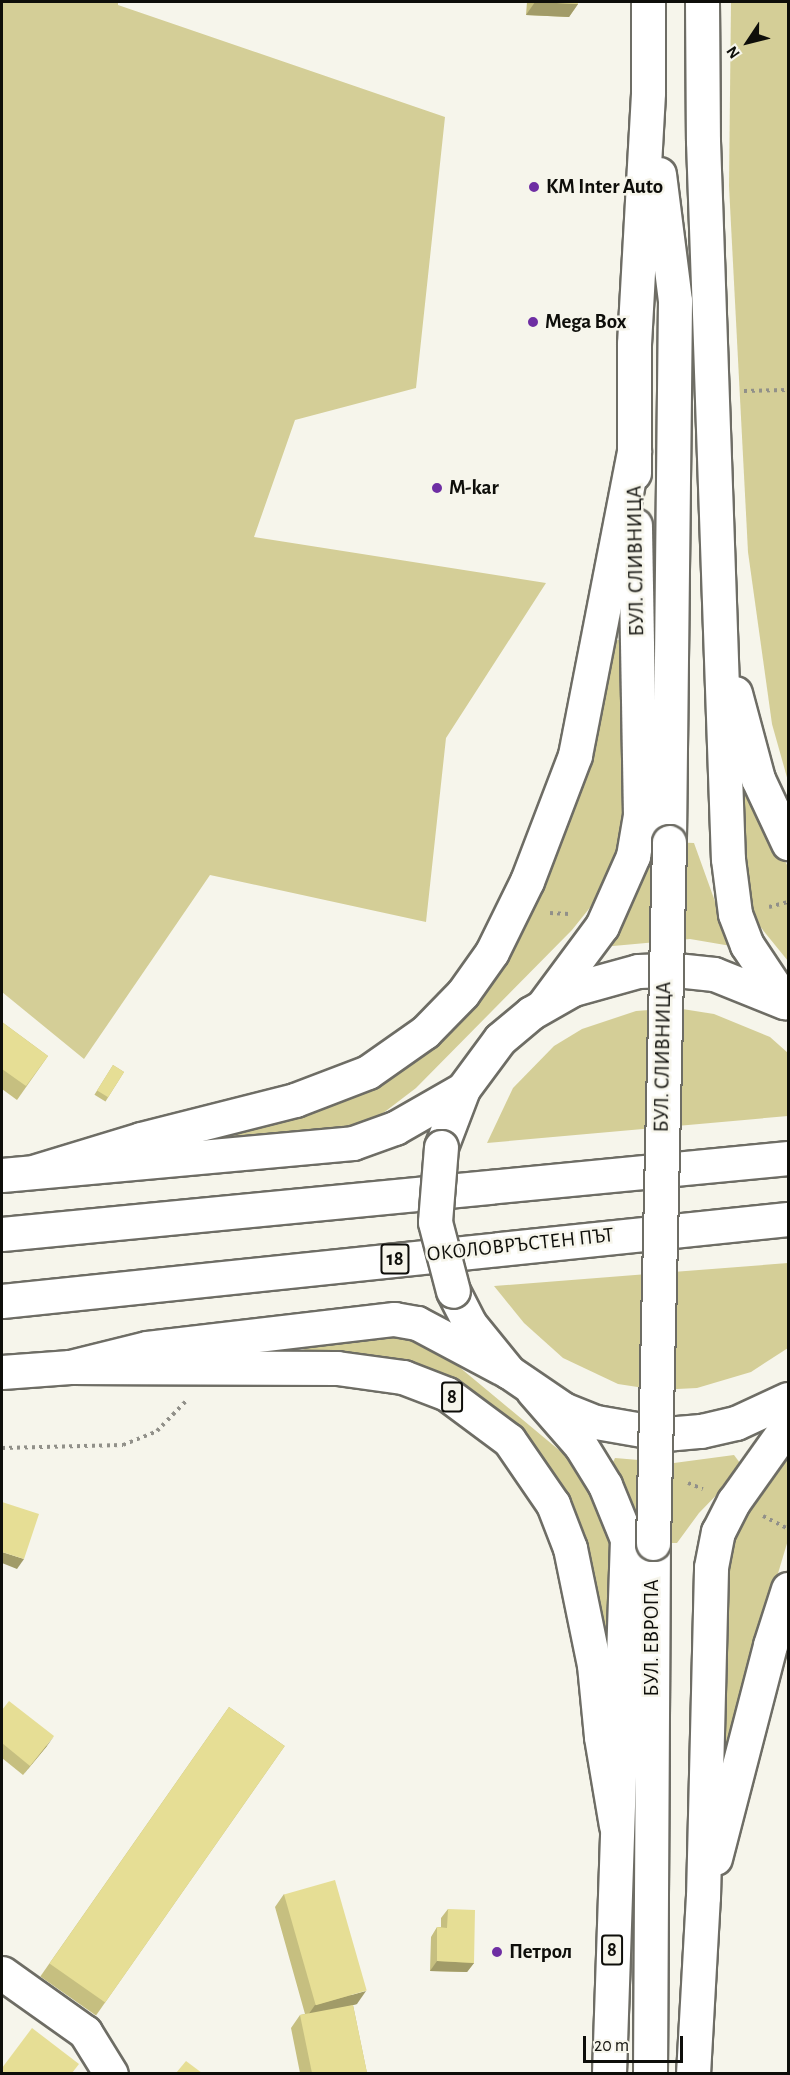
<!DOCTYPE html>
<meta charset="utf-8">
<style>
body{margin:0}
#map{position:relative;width:790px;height:2075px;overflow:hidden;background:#f6f5eb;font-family:"Alegreya Sans",sans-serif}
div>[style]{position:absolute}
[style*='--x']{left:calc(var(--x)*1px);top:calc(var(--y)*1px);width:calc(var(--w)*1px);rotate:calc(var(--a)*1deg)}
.green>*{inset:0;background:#d4ce97}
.path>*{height:4px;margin-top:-2px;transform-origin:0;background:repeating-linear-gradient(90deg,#919089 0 3px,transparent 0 7.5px)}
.roads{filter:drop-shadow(2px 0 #6e6d65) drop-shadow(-2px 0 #6e6d65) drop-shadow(0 2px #6e6d65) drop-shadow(0 -2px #6e6d65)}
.minor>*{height:33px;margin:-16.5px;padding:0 16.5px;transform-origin:16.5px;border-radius:16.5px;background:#fff}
.major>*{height:33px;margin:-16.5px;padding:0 16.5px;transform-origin:16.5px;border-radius:16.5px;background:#fff}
.highway>*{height:33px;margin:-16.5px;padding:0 16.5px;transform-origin:16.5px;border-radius:16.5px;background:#fff}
.bridges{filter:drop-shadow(2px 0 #6e6d65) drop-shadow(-2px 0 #6e6d65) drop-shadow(0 2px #6e6d65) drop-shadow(0 -2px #6e6d65)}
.major-bridge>*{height:33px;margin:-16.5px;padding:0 16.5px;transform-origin:16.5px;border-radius:16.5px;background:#fff}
.wall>*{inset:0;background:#c6bf80;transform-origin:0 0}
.shaded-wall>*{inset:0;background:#a19b68}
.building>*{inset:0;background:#e6de95;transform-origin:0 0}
.dots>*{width:16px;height:16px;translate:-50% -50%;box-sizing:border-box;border:3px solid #f6f5eb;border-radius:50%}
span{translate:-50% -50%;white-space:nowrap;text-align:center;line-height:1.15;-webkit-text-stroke:5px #f6f5eb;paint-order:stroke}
.shield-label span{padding:2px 4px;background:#f6f5eb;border:2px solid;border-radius:4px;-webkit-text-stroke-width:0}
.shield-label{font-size:20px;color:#0e0e0a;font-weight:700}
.poi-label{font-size:21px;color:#0e0e0a;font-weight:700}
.left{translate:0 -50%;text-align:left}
.street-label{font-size:21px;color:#0e0e0a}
.frame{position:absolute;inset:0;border:3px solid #0e0e0a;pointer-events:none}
.north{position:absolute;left:718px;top:12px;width:60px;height:60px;-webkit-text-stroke:4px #f6f5eb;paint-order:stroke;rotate:235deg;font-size:16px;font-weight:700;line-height:24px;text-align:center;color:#0e0e0a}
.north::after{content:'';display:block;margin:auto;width:21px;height:27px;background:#0e0e0a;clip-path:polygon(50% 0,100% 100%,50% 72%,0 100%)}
.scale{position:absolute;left:583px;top:2036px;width:100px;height:27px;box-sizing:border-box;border:3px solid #0e0e0a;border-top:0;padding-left:8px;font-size:18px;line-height:21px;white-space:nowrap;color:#0e0e0a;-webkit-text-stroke:4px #f6f5eb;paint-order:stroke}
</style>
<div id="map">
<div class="green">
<i style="clip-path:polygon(2px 2px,118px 2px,118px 5px,445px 117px,416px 388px,295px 420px,254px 537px,546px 583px,446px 738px,426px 922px,210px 875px,84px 1059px,2px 992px)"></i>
<i style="clip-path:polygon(731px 2px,788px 2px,788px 781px,772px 724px,748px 552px,729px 186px)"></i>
<i style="clip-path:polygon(617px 640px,622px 640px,622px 855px,600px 895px,572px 930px,416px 1088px,378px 1117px,314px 1138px,188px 1148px,186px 1138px,308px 1111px,365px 1093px,401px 1072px,475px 1007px,503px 959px,611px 646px)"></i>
<i style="clip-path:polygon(739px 778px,747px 782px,788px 867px,788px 961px,754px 919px,741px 890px)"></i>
<i style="clip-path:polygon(642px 841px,694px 843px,731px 946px,690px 939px,602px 947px)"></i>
<i style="clip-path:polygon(676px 1008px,714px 1014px,770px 1037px,788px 1053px,788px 1116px,487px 1143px,513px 1088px,554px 1046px,582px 1029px,636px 1011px)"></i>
<i style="clip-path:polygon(788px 1263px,788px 1348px,751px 1372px,697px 1388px,657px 1390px,618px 1384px,563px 1358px,524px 1323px,494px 1286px)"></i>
<i style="clip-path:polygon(403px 1335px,425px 1340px,446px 1356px,583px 1470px,602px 1504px,616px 1556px,614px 1592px,604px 1640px,503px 1418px,302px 1349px,302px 1346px)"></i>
<i style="clip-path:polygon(734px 1455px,740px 1463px,732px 1479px,699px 1513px,677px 1543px,633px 1543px,627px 1500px,612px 1464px,615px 1458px,674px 1463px)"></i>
<i style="clip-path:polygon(788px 1458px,788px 1540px,722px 1760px,725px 1565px,735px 1527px,748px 1499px)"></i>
</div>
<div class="path">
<i style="--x:744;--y:391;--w:44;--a:-1.3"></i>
<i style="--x:769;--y:907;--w:20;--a:-15"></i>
<i style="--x:550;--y:913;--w:19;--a:3"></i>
<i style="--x:2;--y:1448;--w:121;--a:-1.4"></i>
<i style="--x:123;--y:1445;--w:37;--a:-22"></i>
<i style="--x:157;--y:1431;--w:42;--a:-46"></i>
<i style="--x:688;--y:1483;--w:16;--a:22"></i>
<i style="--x:763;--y:1516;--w:28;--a:27"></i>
</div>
<div class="roads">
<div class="minor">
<i style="--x:2;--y:1175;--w:352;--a:-5.2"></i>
<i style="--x:353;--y:1143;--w:45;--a:-19.7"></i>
<i style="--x:395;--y:1128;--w:78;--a:-29.8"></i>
<i style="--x:2;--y:1372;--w:68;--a:-4.2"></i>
<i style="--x:70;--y:1367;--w:79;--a:-13.9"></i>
<i style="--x:147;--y:1348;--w:249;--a:-6.7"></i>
<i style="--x:394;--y:1319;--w:23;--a:10"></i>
<i style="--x:417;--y:1323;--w:104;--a:28"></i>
<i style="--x:2;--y:1973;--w:102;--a:35.4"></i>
<i style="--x:85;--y:2032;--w:49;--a:58.2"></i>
</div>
<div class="major">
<i style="--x:702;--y:2;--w:139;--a:89.6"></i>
<i style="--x:703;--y:141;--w:718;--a:88.01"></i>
<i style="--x:728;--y:859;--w:55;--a:82.7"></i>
<i style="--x:735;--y:914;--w:33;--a:69"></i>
<i style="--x:747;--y:945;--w:69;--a:56.3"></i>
<i style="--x:659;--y:174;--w:128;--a:82.8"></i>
<i style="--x:675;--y:301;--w:541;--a:90.64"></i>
<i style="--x:634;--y:473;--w:129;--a:-90"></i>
<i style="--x:634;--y:344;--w:252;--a:-86.8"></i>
<i style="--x:648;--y:92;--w:90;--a:-90"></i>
<i style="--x:735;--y:693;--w:89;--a:75"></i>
<i style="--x:758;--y:779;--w:71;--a:64.9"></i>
<i style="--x:544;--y:1004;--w:97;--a:-53.4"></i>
<i style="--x:602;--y:926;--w:77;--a:-66.1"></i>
<i style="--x:633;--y:856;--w:42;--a:-80.3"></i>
<i style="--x:640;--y:815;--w:290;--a:-91"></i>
<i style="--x:441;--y:1147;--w:62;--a:-69.2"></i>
<i style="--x:463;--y:1089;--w:62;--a:-53.5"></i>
<i style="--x:500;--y:1039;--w:40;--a:-40"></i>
<i style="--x:531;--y:1013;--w:48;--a:-29.7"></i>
<i style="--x:573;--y:989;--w:67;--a:-15.5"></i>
<i style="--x:638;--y:971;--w:38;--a:-2"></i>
<i style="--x:676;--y:970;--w:38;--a:6"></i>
<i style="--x:714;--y:974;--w:75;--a:21.8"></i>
<i style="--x:36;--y:1171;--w:110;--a:-16.9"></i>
<i style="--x:141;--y:1139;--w:159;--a:-14.2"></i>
<i style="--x:295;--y:1100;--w:78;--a:-21"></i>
<i style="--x:368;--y:1072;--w:70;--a:-35.1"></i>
<i style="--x:425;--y:1032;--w:54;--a:-45.7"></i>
<i style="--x:463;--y:993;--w:50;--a:-54.7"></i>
<i style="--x:492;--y:952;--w:79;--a:-63.8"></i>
<i style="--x:527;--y:881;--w:135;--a:-69.1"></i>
<i style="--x:575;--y:755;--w:309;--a:-79"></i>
<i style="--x:453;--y:1291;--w:36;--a:63"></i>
<i style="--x:469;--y:1323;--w:63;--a:50.8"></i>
<i style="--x:509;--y:1372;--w:65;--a:34.4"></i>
<i style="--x:563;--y:1409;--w:35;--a:22"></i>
<i style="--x:596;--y:1422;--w:70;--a:9.9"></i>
<i style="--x:665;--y:1434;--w:36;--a:-5"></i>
<i style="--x:701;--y:1431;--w:36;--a:-13"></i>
<i style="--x:736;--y:1423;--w:57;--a:-24.8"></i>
<i style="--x:70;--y:1367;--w:267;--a:0.2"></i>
<i style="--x:337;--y:1368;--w:67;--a:7.8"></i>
<i style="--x:403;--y:1377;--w:47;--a:21.1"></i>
<i style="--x:447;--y:1394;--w:77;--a:36.6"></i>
<i style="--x:509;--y:1440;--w:78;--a:55.5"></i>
<i style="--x:553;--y:1504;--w:47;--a:68.9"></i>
<i style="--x:570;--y:1548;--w:119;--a:78.4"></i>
<i style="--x:594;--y:1665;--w:72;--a:84.4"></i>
<i style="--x:601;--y:1737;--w:90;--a:80.4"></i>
<i style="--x:533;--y:1391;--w:73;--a:48.9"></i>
<i style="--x:581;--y:1446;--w:46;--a:58.4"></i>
<i style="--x:605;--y:1485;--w:58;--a:67.8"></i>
<i style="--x:627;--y:1539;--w:535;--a:91.93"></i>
<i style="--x:715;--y:1858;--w:220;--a:-75.5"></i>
<i style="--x:770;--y:1645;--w:59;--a:-72.2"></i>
<i style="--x:650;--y:2074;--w:531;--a:-89.68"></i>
<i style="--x:693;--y:2074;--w:177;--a:-86.8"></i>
<i style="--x:703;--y:1897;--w:330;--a:-88.6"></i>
<i style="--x:711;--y:1567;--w:36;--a:-79"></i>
<i style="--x:718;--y:1532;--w:35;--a:-63"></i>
<i style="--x:734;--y:1501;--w:93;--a:-54.6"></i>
</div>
<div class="highway">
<i style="--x:2;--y:1234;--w:790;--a:-5.52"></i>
<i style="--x:2;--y:1301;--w:790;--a:-5.96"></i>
</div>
</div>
<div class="bridges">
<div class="major-bridge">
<i style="--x:441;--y:1147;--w:75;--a:94.6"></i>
<i style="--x:435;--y:1222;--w:71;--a:75.4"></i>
<i style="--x:653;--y:1543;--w:701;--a:-88.69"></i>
</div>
</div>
<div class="wall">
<i style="clip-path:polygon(527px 2px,578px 2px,578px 4px,569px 17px,526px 15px)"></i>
<i style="clip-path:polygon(2px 1022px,48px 1056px,17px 1100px,2px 1089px)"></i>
<i style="left:113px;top:1065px;width:13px;height:35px;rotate:32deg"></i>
<i style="left:229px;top:1707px;width:68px;height:329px;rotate:35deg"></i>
<i style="clip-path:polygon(2px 1710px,47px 1746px,23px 1775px,2px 1758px)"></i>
<i style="clip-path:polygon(284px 1894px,357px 2004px,353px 2005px,367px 2073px,300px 2073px,291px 2028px,300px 2015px,305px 2014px,275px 1907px)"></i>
<i style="clip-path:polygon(448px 1909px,474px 1963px,467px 1972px,430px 1971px,431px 1937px,437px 1927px,441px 1927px,441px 1918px)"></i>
</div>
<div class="shaded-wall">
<i style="clip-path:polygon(535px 2px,578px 4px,569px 17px,526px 15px)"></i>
<i style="clip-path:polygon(2px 1552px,24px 1559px,17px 1569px,2px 1563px)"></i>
<i style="clip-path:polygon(54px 1736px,47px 1746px,23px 1775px,30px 1766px)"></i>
<i style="clip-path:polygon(437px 1961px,474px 1963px,467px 1972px,430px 1971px)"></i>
<i style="clip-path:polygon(366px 1991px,357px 2004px,306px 2018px,315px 2005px)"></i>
</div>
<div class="building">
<i style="clip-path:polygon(535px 2px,578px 2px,578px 4px)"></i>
<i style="clip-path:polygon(2px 1022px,48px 1056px,26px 1086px,2px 1069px)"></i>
<i style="left:113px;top:1065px;width:13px;height:30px;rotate:32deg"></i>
<i style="clip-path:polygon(2px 1502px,39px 1514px,24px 1559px,2px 1552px)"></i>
<i style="clip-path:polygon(9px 1701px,54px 1736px,30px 1766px,2px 1743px,2px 1710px)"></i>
<i style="left:229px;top:1707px;width:68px;height:313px;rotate:35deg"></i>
<i style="left:335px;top:1880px;width:115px;height:53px;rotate:74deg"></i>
<i style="clip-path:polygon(448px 1909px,475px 1910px,474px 1963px,437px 1961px,437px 1927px,447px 1928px)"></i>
<i style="clip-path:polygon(353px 2005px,367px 2073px,312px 2073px,300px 2015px)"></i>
<i style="clip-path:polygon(32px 2028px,79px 2064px,72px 2073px,2px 2073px,2px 2068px)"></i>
<i style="clip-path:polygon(186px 2061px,202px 2073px,176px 2073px)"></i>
</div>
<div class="dots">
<i style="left:534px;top:187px;background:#6e2ea3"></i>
<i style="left:533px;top:322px;background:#6e2ea3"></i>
<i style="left:437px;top:488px;background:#6e2ea3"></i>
<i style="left:497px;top:1952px;background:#6e2ea3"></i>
</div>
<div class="shield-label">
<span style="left:395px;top:1259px">18</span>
<span style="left:452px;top:1397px">8</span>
<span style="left:612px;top:1950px">8</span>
</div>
<div class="poi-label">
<span class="left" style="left:546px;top:187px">KM Inter Auto</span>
<span class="left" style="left:545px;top:322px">Mega Box</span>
<span class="left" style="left:449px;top:488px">M-kar</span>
<span class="left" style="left:509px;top:1952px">Петрол</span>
</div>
<div class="street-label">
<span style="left:636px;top:561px;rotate:-91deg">БУЛ. СЛИВНИЦА</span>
<span style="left:663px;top:1057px;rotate:-89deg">БУЛ. СЛИВНИЦА</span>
<span style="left:520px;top:1245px;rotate:-6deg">ОКОЛОВРЪСТЕН ПЪТ</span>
<span style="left:652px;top:1638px;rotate:-90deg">БУЛ. ЕВРОПА</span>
</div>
<div class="frame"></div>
<div class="north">N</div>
<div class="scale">20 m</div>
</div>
